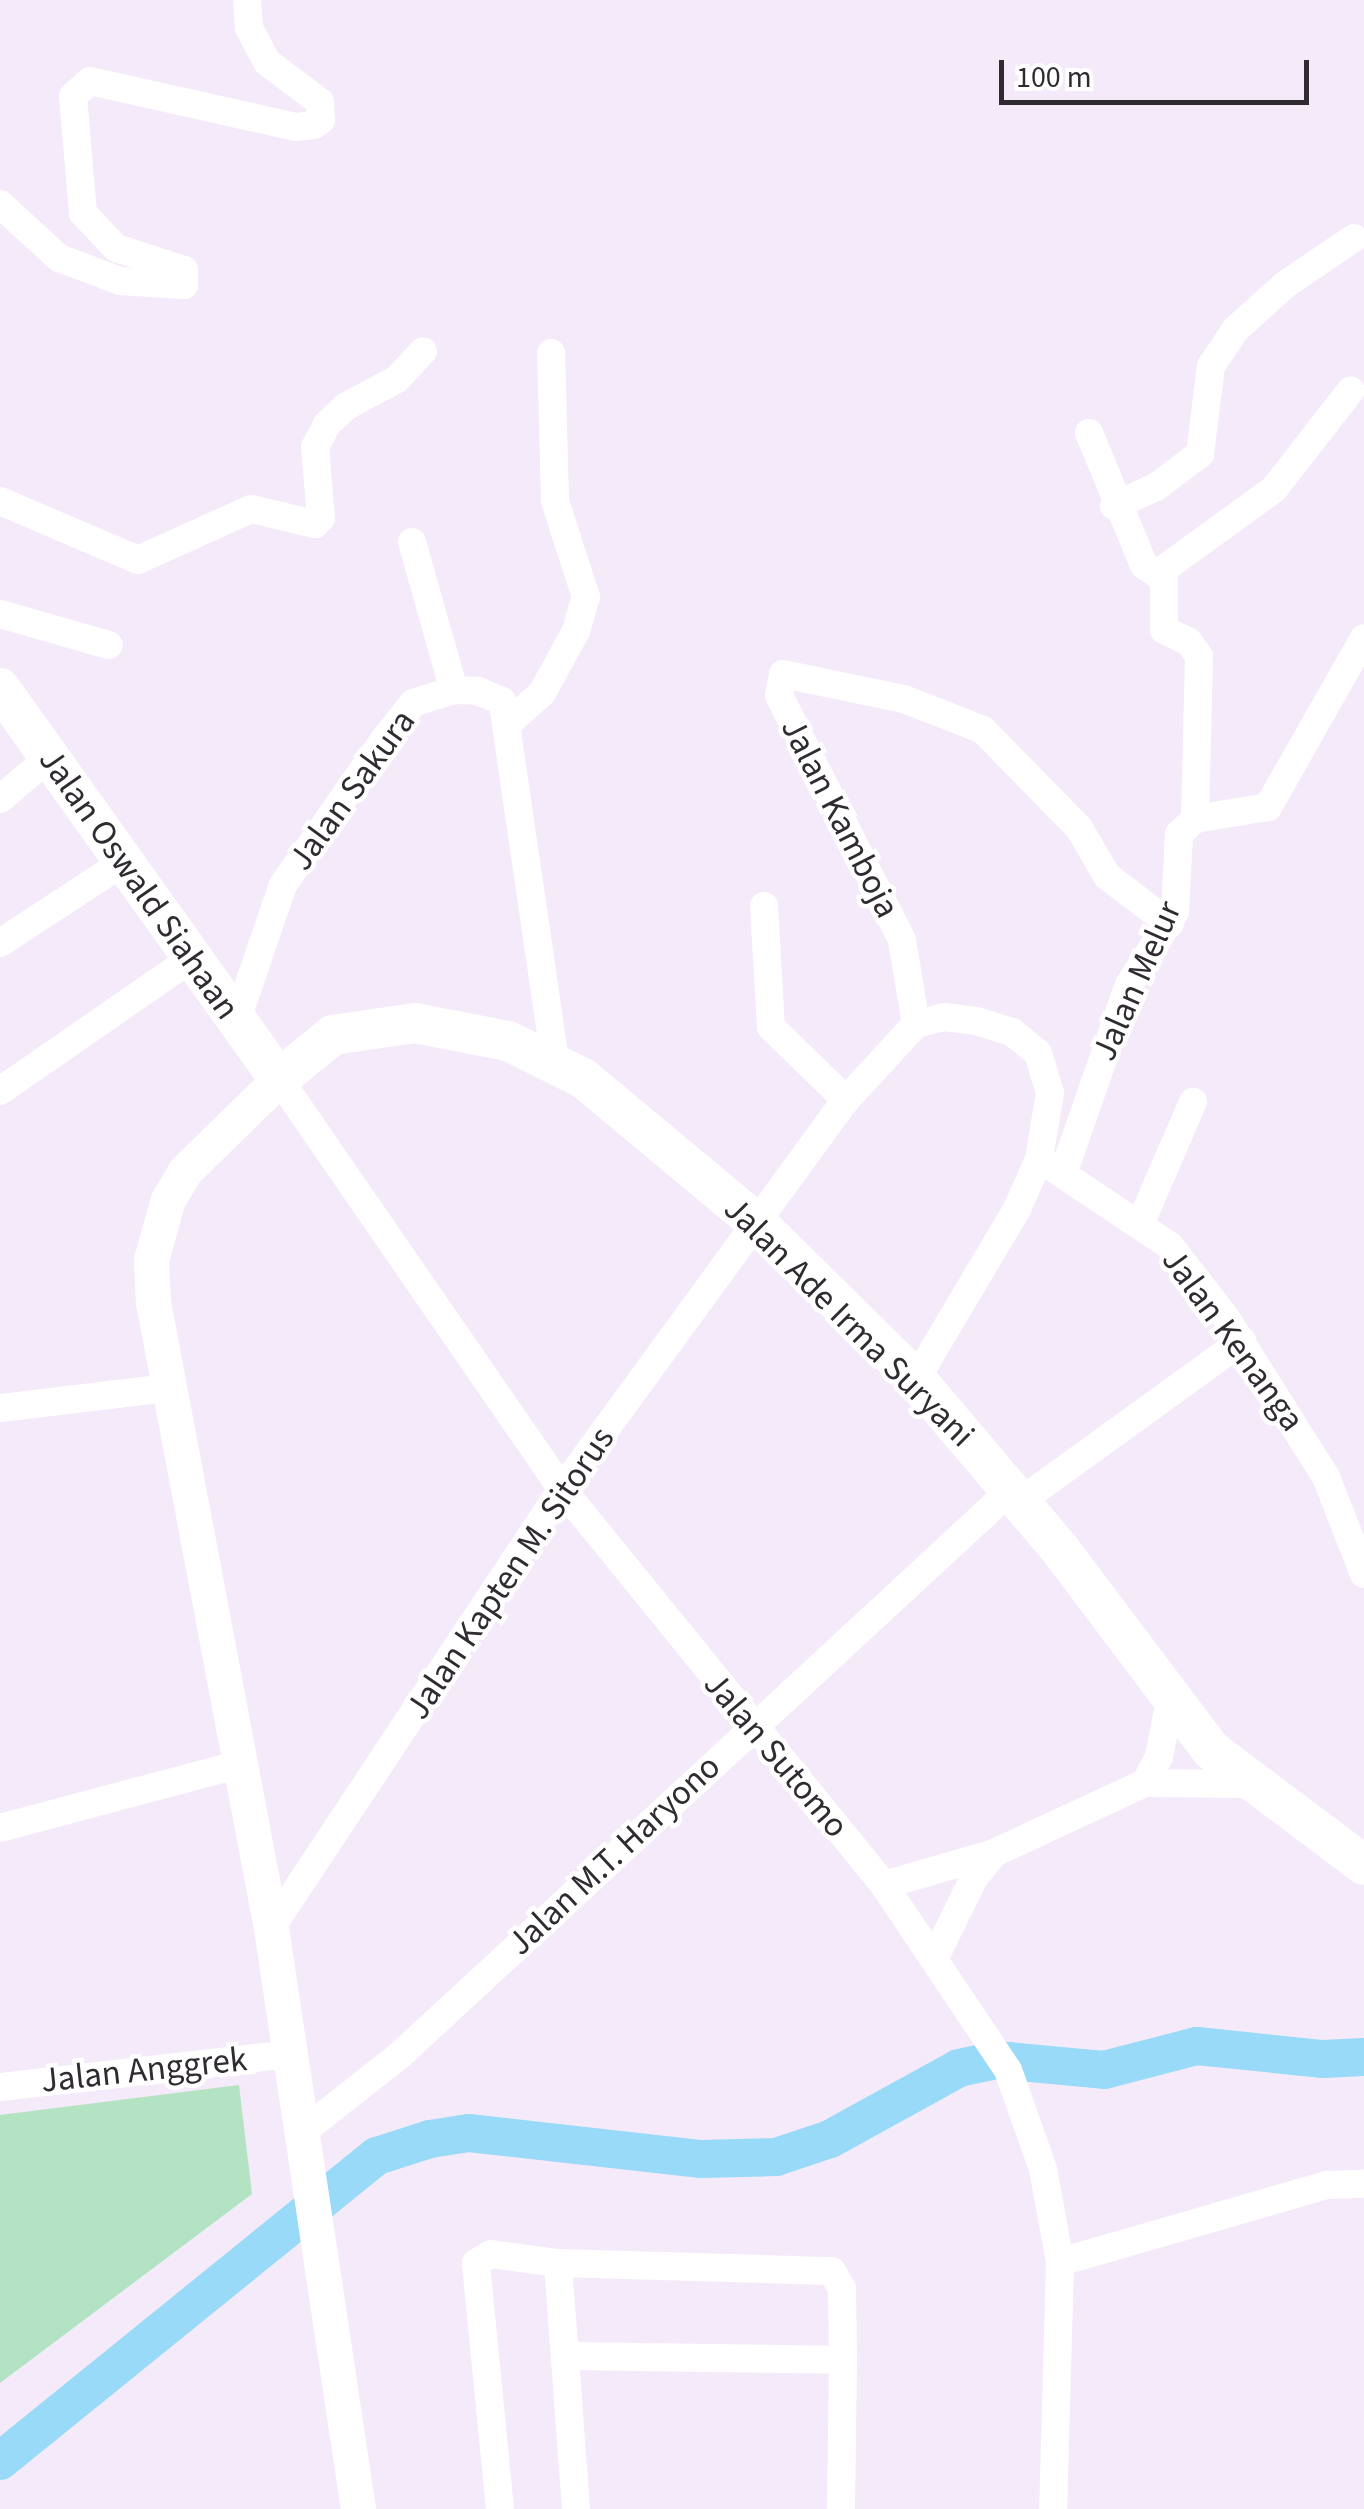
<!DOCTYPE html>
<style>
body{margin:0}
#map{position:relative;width:1364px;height:2509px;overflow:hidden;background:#f5eaf9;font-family:"Source Sans 3",sans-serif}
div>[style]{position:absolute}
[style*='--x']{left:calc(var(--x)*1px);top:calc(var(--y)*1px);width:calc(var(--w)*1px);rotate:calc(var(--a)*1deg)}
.green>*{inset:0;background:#b4e3c4}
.river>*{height:38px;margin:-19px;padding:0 19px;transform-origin:19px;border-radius:19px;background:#98daf7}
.minor>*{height:28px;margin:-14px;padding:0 14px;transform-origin:14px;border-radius:14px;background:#fff}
.major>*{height:35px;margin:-17.5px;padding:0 17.5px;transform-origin:17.5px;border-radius:17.5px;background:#fff}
.highway>*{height:40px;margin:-20px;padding:0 20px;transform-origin:20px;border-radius:20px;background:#fff}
span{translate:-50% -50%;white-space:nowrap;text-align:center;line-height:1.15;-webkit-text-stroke:9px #fff;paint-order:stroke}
.street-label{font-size:35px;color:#2f2b31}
.scale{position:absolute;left:999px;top:60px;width:310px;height:45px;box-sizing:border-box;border:5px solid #2f2b31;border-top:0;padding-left:12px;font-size:30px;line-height:35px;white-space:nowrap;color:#2f2b31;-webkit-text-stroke:8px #fff;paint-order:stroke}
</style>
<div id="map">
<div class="green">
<i style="clip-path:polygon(239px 2085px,252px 2194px,0 2383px,0 2115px)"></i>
</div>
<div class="river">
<i style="--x:0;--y:2461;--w:485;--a:-39"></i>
<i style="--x:377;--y:2156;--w:56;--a:-17.8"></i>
<i style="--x:430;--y:2139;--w:39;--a:-9"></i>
<i style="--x:469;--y:2133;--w:234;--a:6.4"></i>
<i style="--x:702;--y:2159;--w:74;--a:-1.5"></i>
<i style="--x:776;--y:2157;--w:57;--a:-18.4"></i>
<i style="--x:830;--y:2139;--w:147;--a:-28.8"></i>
<i style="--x:959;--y:2068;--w:39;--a:-12"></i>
<i style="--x:997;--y:2060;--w:107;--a:5.3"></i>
<i style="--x:1104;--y:2070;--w:96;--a:-14.5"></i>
<i style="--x:1197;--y:2046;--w:127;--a:5.9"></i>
<i style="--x:1323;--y:2059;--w:41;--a:-2.8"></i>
</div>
<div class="minor">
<i style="--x:0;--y:204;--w:80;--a:42.5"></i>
<i style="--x:59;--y:258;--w:65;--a:20.7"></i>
<i style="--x:120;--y:281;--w:64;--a:3.6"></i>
<i style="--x:184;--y:285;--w:15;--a:-90"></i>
<i style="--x:184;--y:270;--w:71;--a:-162.1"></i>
<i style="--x:116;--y:248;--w:48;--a:-133.3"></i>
<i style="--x:83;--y:213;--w:117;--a:-94.9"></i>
<i style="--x:73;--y:96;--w:23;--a:-41"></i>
<i style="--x:90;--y:81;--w:210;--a:12.6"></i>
<i style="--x:295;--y:127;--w:19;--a:-6"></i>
<i style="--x:314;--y:125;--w:9;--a:-36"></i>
<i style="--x:321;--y:120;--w:18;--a:-93"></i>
<i style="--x:320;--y:102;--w:66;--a:-143"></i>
<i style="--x:267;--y:62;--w:38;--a:-118"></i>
<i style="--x:249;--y:28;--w:28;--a:-94"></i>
<i style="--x:1089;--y:433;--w:143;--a:67.4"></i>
<i style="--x:1144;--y:565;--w:24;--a:35"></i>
<i style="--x:1164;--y:579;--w:51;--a:90"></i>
<i style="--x:1164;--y:630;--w:26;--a:25"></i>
<i style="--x:1188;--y:641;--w:19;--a:54"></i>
<i style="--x:1199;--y:656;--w:163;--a:91.4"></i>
<i style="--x:0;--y:501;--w:150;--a:23.1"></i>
<i style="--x:138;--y:560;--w:124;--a:-24.3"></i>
<i style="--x:251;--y:509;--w:66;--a:13.2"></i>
<i style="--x:315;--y:524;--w:8;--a:-45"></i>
<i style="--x:321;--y:518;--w:71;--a:-94.8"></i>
<i style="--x:315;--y:447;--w:26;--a:-62"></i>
<i style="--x:327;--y:424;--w:25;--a:-43"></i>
<i style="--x:345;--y:407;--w:59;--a:-28.3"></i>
<i style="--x:397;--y:379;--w:38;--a:-47"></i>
<i style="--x:1114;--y:506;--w:46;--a:-24.3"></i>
<i style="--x:1156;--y:487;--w:55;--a:-36.9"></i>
<i style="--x:1200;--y:454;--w:89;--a:-82.9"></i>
<i style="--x:1211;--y:366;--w:45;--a:-56"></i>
<i style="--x:1236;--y:329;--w:67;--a:-42"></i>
<i style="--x:1286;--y:284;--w:82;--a:-34.1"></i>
<i style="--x:412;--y:542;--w:154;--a:74.2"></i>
<i style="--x:1157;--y:574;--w:145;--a:-36"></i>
<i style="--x:1274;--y:489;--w:125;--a:-52.1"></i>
<i style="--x:0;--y:614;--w:113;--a:15.9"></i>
<i style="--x:506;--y:725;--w:48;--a:-41.6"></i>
<i style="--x:542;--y:693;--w:71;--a:-61.3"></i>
<i style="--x:576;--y:631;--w:35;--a:-74"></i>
<i style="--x:586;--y:597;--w:101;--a:-107.9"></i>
<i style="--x:555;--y:501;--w:148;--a:-91.5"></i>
<i style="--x:0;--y:799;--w:65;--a:-40"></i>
<i style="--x:764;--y:906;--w:121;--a:86.7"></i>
<i style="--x:771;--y:1027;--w:105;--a:44.2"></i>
<i style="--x:0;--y:943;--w:148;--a:-33.2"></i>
<i style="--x:236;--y:1022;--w:145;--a:-71.1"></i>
<i style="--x:283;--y:885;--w:180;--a:-55.2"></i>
<i style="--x:386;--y:737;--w:43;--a:-51.5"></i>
<i style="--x:413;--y:703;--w:43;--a:-17.6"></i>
<i style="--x:454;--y:690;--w:24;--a:2"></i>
<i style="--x:478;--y:691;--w:26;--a:23"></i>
<i style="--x:502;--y:701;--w:10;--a:79"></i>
<i style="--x:504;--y:711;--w:353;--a:81.7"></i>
<i style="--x:916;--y:1024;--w:85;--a:-99.5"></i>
<i style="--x:902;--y:940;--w:274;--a:-116.7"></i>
<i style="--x:779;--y:695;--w:21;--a:-79"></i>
<i style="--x:783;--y:674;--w:124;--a:11.7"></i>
<i style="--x:904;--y:699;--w:85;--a:21.4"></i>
<i style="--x:983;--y:730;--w:137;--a:45.6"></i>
<i style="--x:1079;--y:828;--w:56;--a:59.7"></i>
<i style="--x:1107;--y:876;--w:79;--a:37.3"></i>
<i style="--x:279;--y:1079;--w:498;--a:55.4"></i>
<i style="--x:562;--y:1489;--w:510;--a:50.88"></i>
<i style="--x:884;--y:1885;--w:223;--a:56.2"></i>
<i style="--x:1008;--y:2070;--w:105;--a:70.5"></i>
<i style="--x:1043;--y:2169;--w:95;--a:79.6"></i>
<i style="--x:1060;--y:2262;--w:247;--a:91.6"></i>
<i style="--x:0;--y:1091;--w:234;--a:-34.7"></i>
<i style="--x:1049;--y:1165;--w:146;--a:33.8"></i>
<i style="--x:1170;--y:1246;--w:88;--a:52"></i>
<i style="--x:1224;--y:1315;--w:191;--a:57.8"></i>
<i style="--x:1326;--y:1477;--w:104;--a:68.6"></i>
<i style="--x:1063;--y:1174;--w:200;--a:-70.8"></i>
<i style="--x:1129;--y:985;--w:86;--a:-57.8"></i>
<i style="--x:1175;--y:912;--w:78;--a:-87.1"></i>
<i style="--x:1179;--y:834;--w:22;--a:-43"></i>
<i style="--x:1195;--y:819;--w:74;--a:-9.3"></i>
<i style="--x:1268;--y:807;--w:194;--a:-60.4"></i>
<i style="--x:1141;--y:1222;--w:131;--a:-66.6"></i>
<i style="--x:0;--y:1408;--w:169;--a:-6.8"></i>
<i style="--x:1021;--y:1501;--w:273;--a:-35.9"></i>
<i style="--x:1145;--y:1783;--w:30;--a:-62"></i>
<i style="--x:1159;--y:1757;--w:58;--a:-79.1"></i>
<i style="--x:0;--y:1828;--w:248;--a:-14.9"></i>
<i style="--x:884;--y:1885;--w:115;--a:-16.2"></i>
<i style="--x:994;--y:1853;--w:166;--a:-24.9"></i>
<i style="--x:1145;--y:1783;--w:106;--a:0.5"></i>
<i style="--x:271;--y:1928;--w:527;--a:-56.46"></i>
<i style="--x:562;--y:1489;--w:482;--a:-53.9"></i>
<i style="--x:846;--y:1100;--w:103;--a:-47.4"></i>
<i style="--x:916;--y:1024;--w:29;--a:-14"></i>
<i style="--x:944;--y:1017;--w:32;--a:7"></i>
<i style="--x:976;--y:1021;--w:38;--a:17"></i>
<i style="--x:1012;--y:1032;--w:33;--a:39"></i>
<i style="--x:1038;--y:1053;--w:42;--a:73.3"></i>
<i style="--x:1050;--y:1093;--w:67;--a:99.5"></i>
<i style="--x:1039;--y:1159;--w:55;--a:113.7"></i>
<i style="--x:1017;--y:1209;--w:198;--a:120.7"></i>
<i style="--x:934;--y:1959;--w:90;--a:-63.7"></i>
<i style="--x:974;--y:1878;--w:32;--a:-51"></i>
<i style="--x:0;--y:2087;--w:291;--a:-6.5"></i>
<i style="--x:301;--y:2133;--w:126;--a:-38.2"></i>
<i style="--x:400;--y:2055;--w:832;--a:-42.76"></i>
<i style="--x:1060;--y:2262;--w:278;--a:-16.1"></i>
<i style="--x:1327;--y:2185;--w:37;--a:-2"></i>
<i style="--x:567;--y:2356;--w:276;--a:0.8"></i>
<i style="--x:843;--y:2360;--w:149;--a:90.8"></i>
<i style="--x:500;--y:2509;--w:247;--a:-95.6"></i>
<i style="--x:476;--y:2263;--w:17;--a:-31"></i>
<i style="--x:491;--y:2254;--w:68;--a:7.7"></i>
<i style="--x:576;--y:2509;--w:247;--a:-94.2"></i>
<i style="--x:558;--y:2263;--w:274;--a:1.7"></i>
<i style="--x:832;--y:2271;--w:21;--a:61"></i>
<i style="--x:842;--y:2289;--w:71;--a:89.2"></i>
</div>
<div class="major">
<i style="--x:279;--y:1079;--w:132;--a:135.6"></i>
<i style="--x:185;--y:1171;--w:33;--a:121"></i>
<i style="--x:168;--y:1199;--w:63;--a:105.6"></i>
<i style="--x:151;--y:1260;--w:42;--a:87.3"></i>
<i style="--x:153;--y:1302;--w:637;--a:79.33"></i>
<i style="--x:271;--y:1928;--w:587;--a:81.48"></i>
</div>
<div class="highway">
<i style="--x:0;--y:688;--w:480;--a:54.5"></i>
<i style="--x:279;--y:1079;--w:70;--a:-39.2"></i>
<i style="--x:333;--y:1035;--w:83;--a:-8.3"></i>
<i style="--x:415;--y:1023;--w:95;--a:11"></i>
<i style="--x:508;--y:1041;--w:84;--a:26.3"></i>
<i style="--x:583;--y:1078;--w:228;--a:39.8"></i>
<i style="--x:758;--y:1224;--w:221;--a:44.5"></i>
<i style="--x:916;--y:1379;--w:226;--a:49.8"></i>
<i style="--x:1062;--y:1552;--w:248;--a:53"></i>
<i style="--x:1211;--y:1750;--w:191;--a:36.9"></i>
</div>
<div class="street-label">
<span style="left:352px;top:790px;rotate:-54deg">Jalan Sakura</span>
<span style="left:840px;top:818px;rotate:63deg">Jalan Kamboja</span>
<span style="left:139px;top:884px;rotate:55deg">Jalan Oswald Siahaan</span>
<span style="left:1137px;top:981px;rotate:-66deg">Jalan Melur</span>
<span style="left:849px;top:1322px;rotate:45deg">Jalan Ade Irma Suryani</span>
<span style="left:1233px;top:1340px;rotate:54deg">Jalan Kenanga</span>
<span style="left:510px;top:1573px;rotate:-56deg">Jalan Kapten M. Sitorus</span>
<span style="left:776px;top:1755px;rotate:50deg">Jalan Sutomo</span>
<span style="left:614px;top:1855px;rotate:-43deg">Jalan M.T. Haryono</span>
<span style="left:144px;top:2070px;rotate:-6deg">Jalan Anggrek</span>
</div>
<div class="scale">100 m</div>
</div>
